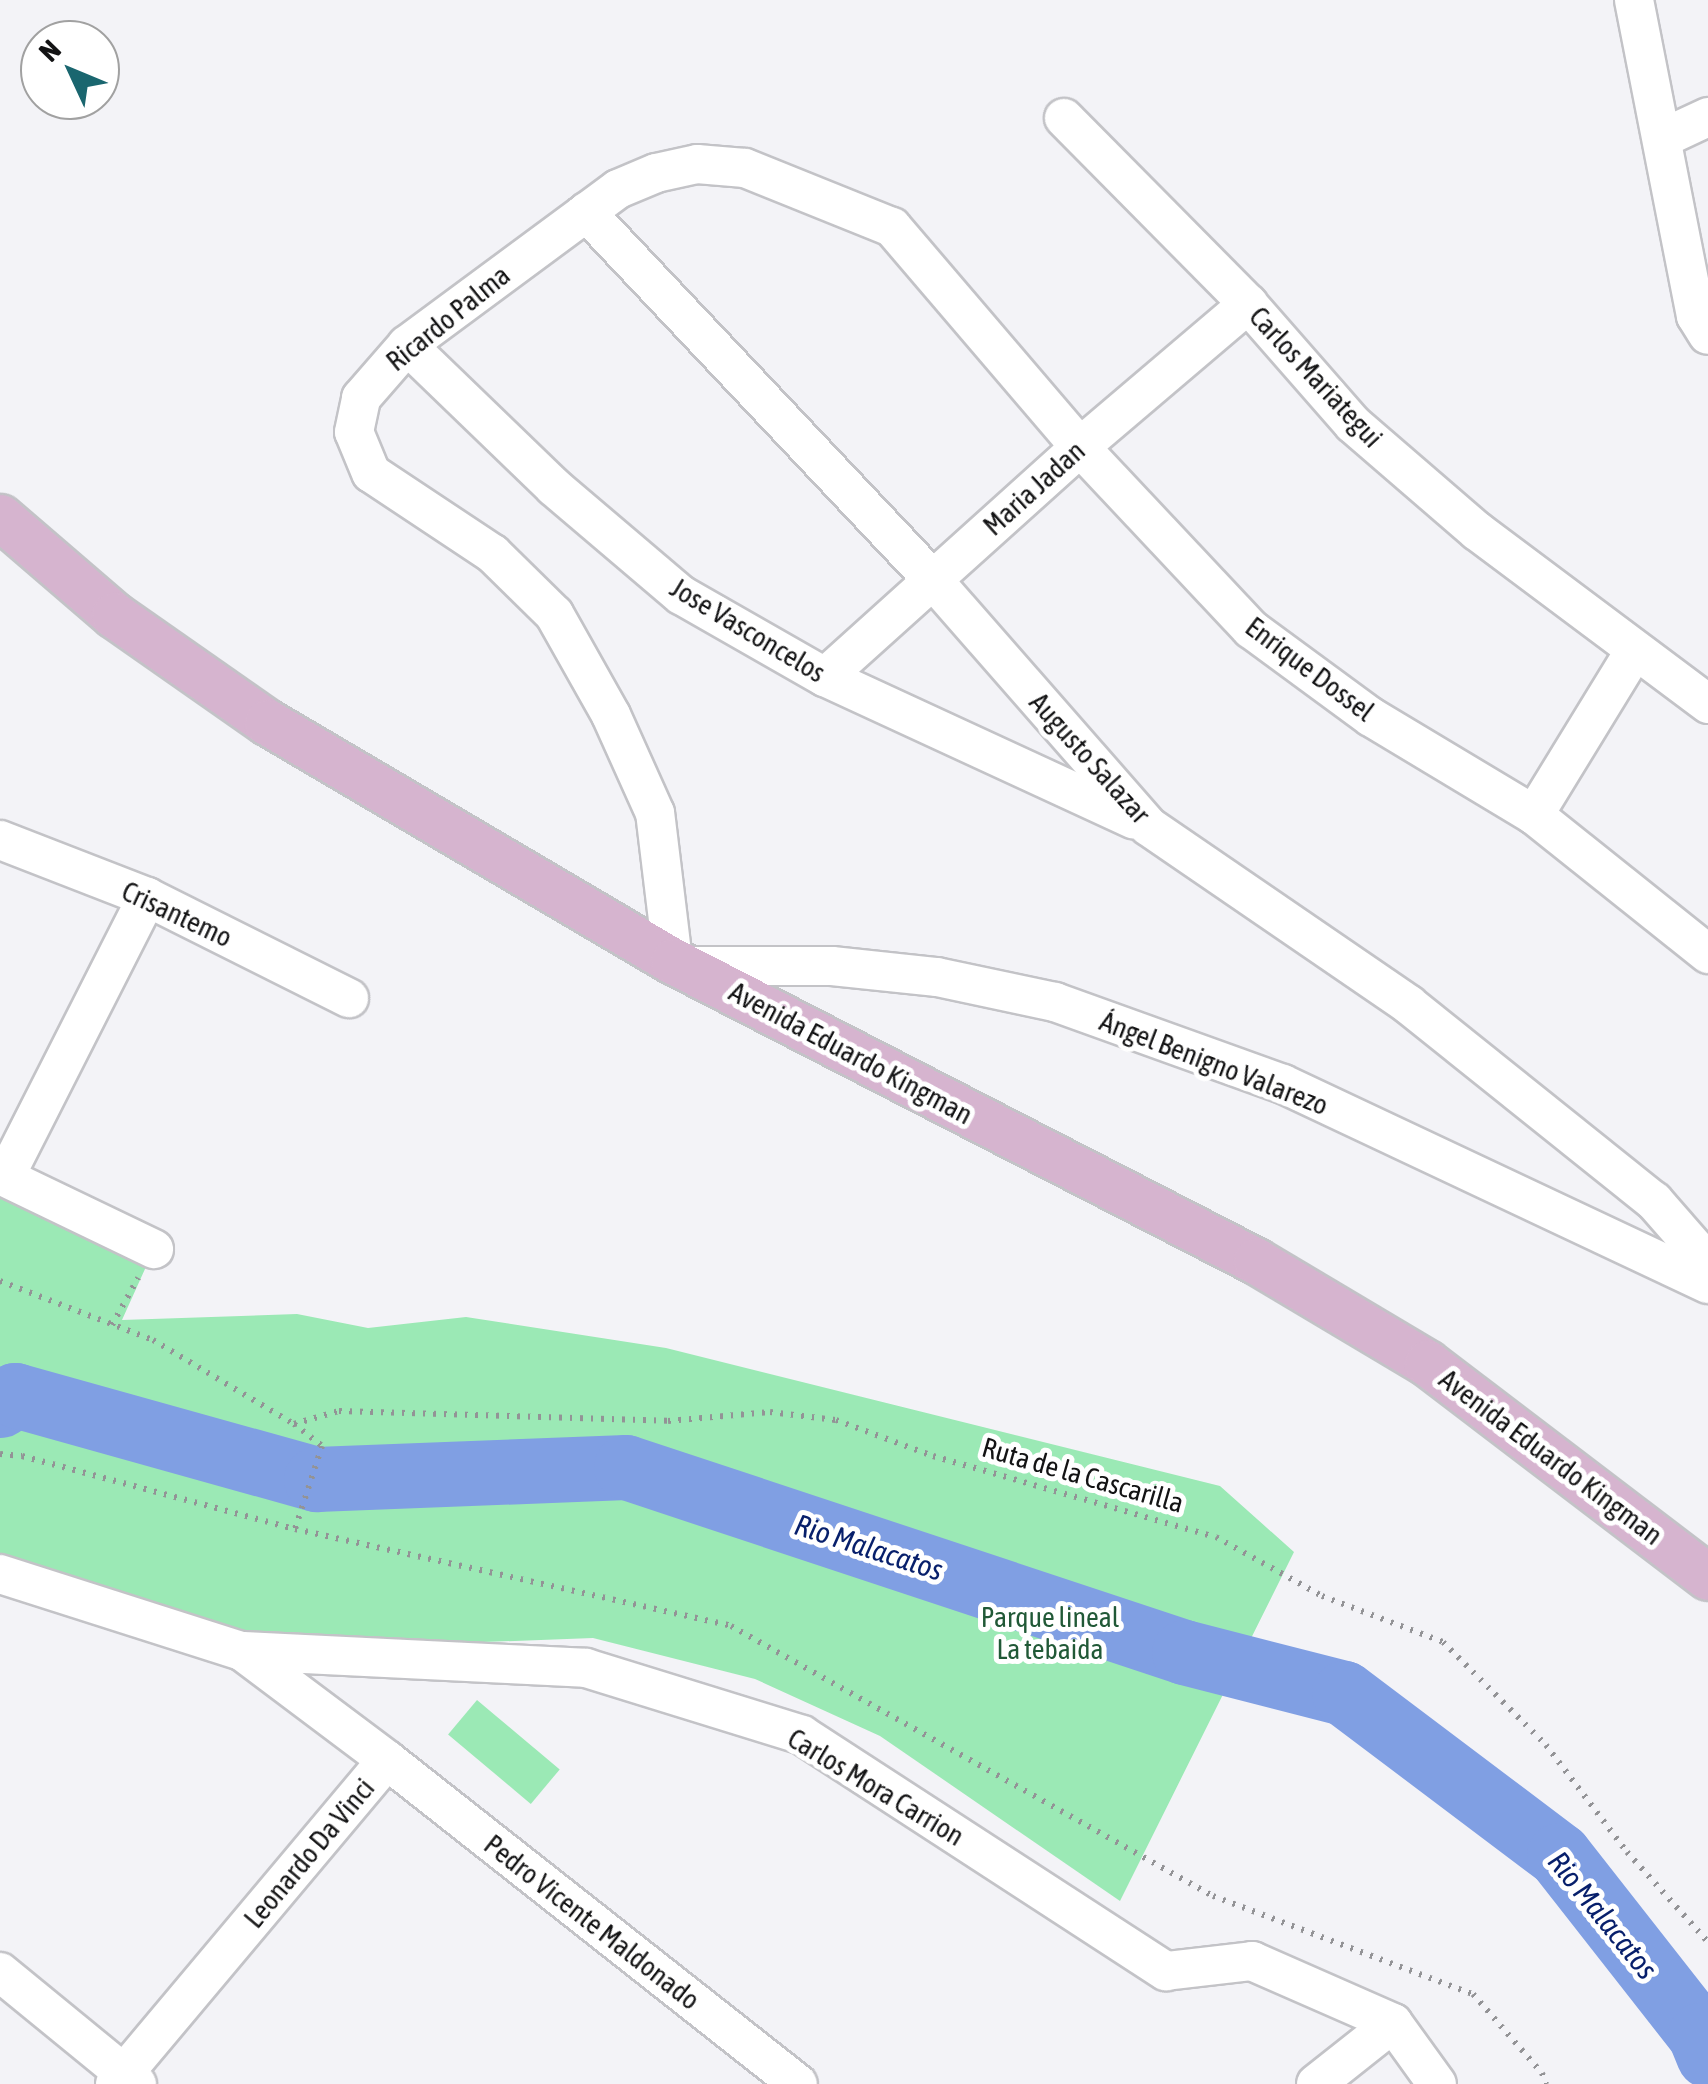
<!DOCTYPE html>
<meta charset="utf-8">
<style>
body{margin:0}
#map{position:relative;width:1708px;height:2084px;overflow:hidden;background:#f3f3f7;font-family:"Asap Condensed",sans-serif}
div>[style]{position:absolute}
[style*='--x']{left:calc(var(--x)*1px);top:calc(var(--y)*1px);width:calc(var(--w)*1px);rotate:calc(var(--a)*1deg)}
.green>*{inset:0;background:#9be9b5;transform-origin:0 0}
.river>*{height:65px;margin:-32.5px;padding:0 32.5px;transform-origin:32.5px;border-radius:32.5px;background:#809fe3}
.path>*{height:6px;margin-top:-3px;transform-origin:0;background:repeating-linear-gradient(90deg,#939396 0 2.5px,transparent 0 10.5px)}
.roads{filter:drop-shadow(2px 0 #c3c3c7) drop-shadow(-2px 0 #c3c3c7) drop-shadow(0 2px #c3c3c7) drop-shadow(0 -2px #c3c3c7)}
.minor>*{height:38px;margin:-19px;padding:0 19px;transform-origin:19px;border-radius:19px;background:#fff}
.major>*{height:45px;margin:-22.5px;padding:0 22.5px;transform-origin:22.5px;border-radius:22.5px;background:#d6b4cf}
span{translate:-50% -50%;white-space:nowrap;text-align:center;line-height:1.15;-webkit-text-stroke:10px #fff;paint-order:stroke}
.street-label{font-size:28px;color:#131314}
.park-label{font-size:28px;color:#215937}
.water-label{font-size:30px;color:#071f6b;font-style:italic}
.north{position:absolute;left:20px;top:20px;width:100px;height:100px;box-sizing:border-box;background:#fff;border:2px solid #a1a1a1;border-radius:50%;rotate:314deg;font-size:28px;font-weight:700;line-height:40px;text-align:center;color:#131314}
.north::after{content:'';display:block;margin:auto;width:35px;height:45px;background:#1a666f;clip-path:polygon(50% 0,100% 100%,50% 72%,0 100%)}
</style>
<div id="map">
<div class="green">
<i style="clip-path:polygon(0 1175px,154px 1249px,122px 1320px,297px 1314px,368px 1328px,466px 1317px,666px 1348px,1220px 1486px,1294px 1552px,1120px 1901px,880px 1736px,755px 1679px,593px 1638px,242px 1651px,0 1574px)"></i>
<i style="left:477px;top:1700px;width:108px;height:45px;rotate:40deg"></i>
</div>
<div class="river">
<i style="--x:0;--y:1405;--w:18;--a:-34"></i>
<i style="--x:15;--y:1395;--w:313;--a:15.6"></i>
<i style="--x:316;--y:1479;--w:310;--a:-2.2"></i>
<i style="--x:626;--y:1467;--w:588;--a:18.34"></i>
<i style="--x:1184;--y:1652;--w:165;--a:14.4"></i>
<i style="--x:1344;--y:1693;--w:269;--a:37"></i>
<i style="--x:1559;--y:1855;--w:229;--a:51.9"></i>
<i style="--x:1700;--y:2035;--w:22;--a:68"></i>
</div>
<div class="path">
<i style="--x:0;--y:1281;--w:164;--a:21.1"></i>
<i style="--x:153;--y:1340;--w:164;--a:30.8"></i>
<i style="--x:294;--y:1424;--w:36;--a:38"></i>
<i style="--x:322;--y:1446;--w:87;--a:108"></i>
<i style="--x:112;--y:1325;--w:54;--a:-61"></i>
<i style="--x:294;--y:1424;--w:47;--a:-16.1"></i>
<i style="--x:339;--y:1411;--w:329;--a:1.7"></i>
<i style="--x:668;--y:1421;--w:102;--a:-5"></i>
<i style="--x:770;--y:1412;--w:66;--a:6.9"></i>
<i style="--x:836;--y:1420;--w:103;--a:20.4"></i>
<i style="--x:933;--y:1456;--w:294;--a:16"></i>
<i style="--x:1216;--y:1537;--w:121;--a:29.1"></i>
<i style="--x:1322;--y:1596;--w:129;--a:20.8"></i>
<i style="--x:1443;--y:1642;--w:146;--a:45"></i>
<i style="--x:1546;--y:1745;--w:134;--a:52.9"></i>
<i style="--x:1627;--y:1852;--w:121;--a:48"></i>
<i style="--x:0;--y:1454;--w:22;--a:5"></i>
<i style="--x:22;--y:1456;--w:283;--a:15"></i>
<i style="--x:295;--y:1529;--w:447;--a:12.5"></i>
<i style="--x:731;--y:1626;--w:552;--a:29.26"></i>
<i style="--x:1213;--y:1896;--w:278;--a:20.7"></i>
<i style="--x:1473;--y:1994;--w:105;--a:48.9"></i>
<i style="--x:1542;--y:2073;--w:12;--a:70"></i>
</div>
<div class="roads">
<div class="minor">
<i style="--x:1634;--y:0;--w:322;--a:78.9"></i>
<i style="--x:1696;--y:316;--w:22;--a:58"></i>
<i style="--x:1064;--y:118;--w:262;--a:45.3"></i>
<i style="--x:1248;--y:304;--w:159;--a:48.8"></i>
<i style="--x:1353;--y:424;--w:164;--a:40.8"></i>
<i style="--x:1477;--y:531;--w:289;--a:36.8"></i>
<i style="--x:1663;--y:138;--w:50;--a:-25"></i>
<i style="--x:586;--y:212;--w:506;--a:46.68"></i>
<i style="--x:933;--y:580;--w:327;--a:48.8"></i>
<i style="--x:1148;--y:826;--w:316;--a:34.4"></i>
<i style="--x:1409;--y:1005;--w:314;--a:38.7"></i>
<i style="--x:1654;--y:1201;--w:82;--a:48.9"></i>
<i style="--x:407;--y:345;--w:204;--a:44"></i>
<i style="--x:554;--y:487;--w:167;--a:40.4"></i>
<i style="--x:681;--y:595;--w:166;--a:29.7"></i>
<i style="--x:825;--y:677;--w:340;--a:24.8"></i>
<i style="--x:825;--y:677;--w:343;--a:-42"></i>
<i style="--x:1080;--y:447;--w:221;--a:-40.4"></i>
<i style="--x:1534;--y:815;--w:191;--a:-58.5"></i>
<i style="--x:0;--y:840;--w:158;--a:21.2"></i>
<i style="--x:147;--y:897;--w:226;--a:26.6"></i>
<i style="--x:673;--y:961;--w:149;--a:-96.9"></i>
<i style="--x:655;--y:813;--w:107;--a:-114.2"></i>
<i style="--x:611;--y:715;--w:116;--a:-119.4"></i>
<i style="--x:554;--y:614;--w:86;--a:-135.5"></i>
<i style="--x:493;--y:554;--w:146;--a:-146.4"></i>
<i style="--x:371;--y:473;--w:44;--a:-112.5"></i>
<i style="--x:354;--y:432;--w:35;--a:-78"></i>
<i style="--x:361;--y:398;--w:70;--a:-49"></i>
<i style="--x:407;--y:345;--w:262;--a:-36.5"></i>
<i style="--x:618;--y:189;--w:41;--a:-22.8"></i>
<i style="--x:656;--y:173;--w:42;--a:-12.4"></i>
<i style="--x:697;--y:164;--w:48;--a:4.8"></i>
<i style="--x:745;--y:168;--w:158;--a:21.9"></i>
<i style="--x:892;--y:227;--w:289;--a:49.5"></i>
<i style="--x:1080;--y:447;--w:250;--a:46.8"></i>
<i style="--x:1251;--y:629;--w:149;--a:36.3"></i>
<i style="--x:1371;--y:717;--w:190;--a:31"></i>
<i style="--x:1534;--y:815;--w:223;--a:38.6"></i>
<i style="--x:687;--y:966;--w:145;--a:0"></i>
<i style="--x:832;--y:966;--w:106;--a:6"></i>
<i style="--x:937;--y:977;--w:121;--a:12"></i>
<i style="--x:1055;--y:1002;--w:242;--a:19.8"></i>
<i style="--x:1283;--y:1084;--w:470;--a:25.2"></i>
<i style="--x:0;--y:1175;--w:171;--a:25.7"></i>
<i style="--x:5;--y:1177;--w:314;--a:-63.1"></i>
<i style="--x:0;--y:1574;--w:254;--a:17.7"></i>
<i style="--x:242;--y:1651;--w:344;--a:2.8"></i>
<i style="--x:586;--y:1668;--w:226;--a:17.2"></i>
<i style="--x:802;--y:1735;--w:434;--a:33"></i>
<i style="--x:1166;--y:1971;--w:87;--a:-6.6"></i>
<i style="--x:1252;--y:1961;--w:154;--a:23.7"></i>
<i style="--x:1393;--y:2023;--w:75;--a:54.2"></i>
<i style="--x:387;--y:1760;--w:523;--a:38.25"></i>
<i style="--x:0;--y:1972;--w:177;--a:39.3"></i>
<i style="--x:115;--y:2084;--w:423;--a:-50"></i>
<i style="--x:387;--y:1760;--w:181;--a:-143.1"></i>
<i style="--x:1316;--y:2084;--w:98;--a:-38.4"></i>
</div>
<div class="major">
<i style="--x:0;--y:517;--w:150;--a:40.7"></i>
<i style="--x:114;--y:615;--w:187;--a:35"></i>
<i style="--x:267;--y:722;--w:471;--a:30.5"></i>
<i style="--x:673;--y:961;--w:656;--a:27.23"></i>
<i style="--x:1256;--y:1261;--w:199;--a:30.8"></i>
<i style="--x:1427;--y:1363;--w:353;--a:37.3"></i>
</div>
</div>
<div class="street-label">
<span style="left:448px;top:318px;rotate:-39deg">Ricardo Palma</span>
<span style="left:1316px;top:377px;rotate:47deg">Carlos Mariategui</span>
<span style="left:1034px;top:488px;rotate:-42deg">Maria Jadan</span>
<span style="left:748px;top:630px;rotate:31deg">Jose Vasconcelos</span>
<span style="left:1310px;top:669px;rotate:37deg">Enrique Dossel</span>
<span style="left:1090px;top:758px;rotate:48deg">Augusto Salazar</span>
<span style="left:177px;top:914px;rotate:25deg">Crisantemo</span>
<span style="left:851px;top:1053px;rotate:28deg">Avenida Eduardo Kingman</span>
<span style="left:1214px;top:1063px;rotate:21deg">Ángel Benigno Valarezo</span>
<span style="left:1551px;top:1457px;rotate:37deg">Avenida Eduardo Kingman</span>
<span style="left:1083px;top:1475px;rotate:16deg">Ruta de la Cascarilla</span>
<span style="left:876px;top:1787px;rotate:31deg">Carlos Mora Carrion</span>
<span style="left:309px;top:1853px;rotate:-50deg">Leonardo Da Vinci</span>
<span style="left:592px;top:1922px;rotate:38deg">Pedro Vicente Maldonado</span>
</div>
<div class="park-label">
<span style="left:1050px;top:1633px">Parque lineal<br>La tebaida</span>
</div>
<div class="water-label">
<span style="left:869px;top:1547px;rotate:18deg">Rio Malacatos</span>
<span style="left:1603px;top:1915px;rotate:51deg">Rio Malacatos</span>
</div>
<div class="north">N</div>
</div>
